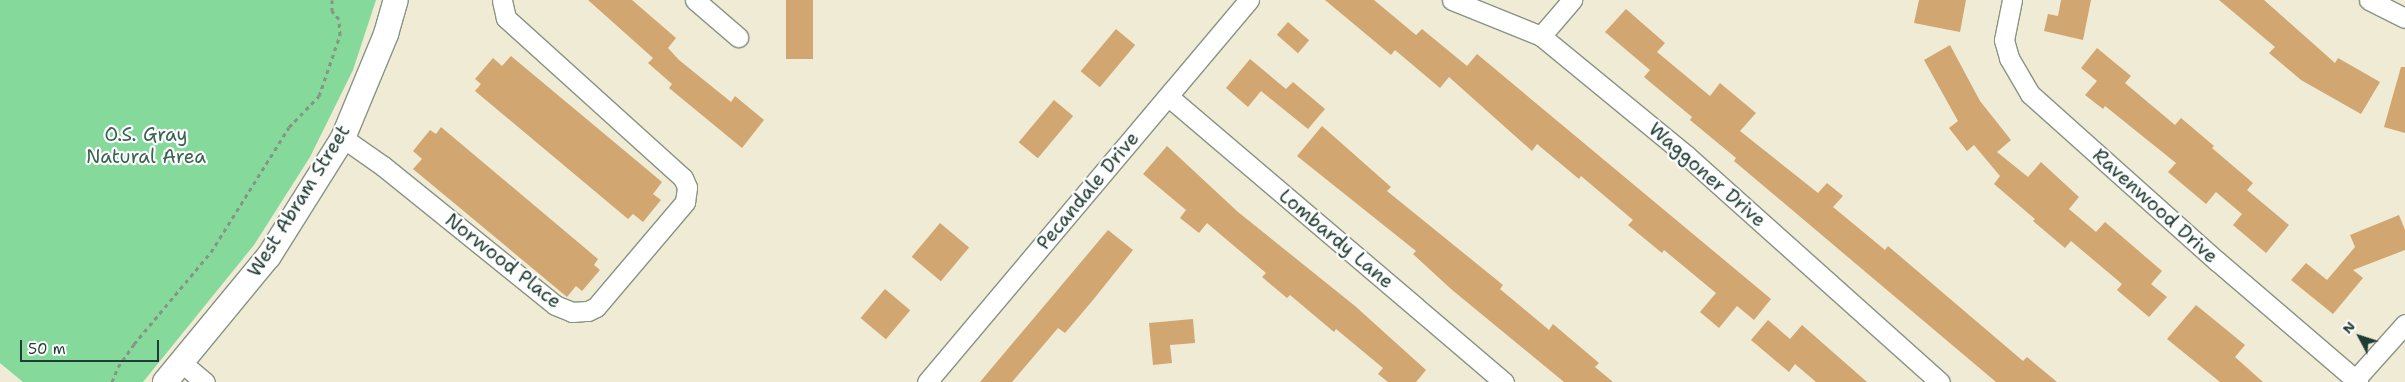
<!DOCTYPE html>
<style>
body{margin:0}
#map{position:relative;width:2405px;height:382px;overflow:hidden;background:#f0ebd4;font-family:"Shantell Sans",sans-serif}
div>[style]{position:absolute}
[style*='--x']{left:calc(var(--x)*1px);top:calc(var(--y)*1px);width:calc(var(--w)*1px);rotate:calc(var(--a)*1deg)}
.green>*{inset:0;background:#84d99b}
.building>*{inset:0;background:#d1a671;transform-origin:0 0}
.path>*{height:3px;margin-top:-1.5px;transform-origin:0;background:repeating-linear-gradient(90deg,#889484 0 4px,transparent 0 8px)}
.roads{filter:drop-shadow(1px 0 #889484) drop-shadow(-1px 0 #889484) drop-shadow(0 1px #889484) drop-shadow(0 -1px #889484)}
.minor>*{height:19px;margin:-9.5px;padding:0 9.5px;transform-origin:9.5px;border-radius:9.5px;background:#fff}
.major>*{height:24px;margin:-12px;padding:0 12px;transform-origin:12px;border-radius:12px;background:#fff}
span{translate:-50% -50%;white-space:nowrap;text-align:center;line-height:1.15;-webkit-text-stroke:4.5px #fff;paint-order:stroke}
.park-label{font-size:19px;color:#38644e}
.street-label{font-size:19px;color:#1f3d34}
.north{position:absolute;left:2335px;top:312px;width:50px;height:50px;-webkit-text-stroke:4px #fff;paint-order:stroke;rotate:310deg;font-size:14px;font-weight:700;line-height:20px;text-align:center;color:#1f3d34}
.north::after{content:'';display:block;margin:auto;width:18px;height:22px;background:#1f3d34;clip-path:polygon(50% 0,100% 100%,50% 72%,0 100%)}
.scale{position:absolute;left:20px;top:340px;width:139px;height:22px;box-sizing:border-box;border:2px solid #1f3d34;border-top:0;padding-left:6px;font-size:15px;line-height:18px;white-space:nowrap;color:#1f3d34;-webkit-text-stroke:4px #fff;paint-order:stroke}
</style>
<div id="map">
<div class="green">
<i style="clip-path:polygon(0 0,376px 0,353px 70px,310px 157px,254px 245px,143px 382px,23px 382px,0 363px)"></i>
</div>
<div class="building">
<i style="clip-path:polygon(588px 0,632px 0,676px 38px,668px 48px,679px 60px,731px 102px,735px 96px,764px 120px,742px 148px,669px 88px,672px 84px,648px 63px,653px 58px)"></i>
<i style="left:786px;top:0;width:27px;height:59px"></i>
<i style="clip-path:polygon(1325px 0,1374px 0,1416px 35px,1422px 29px,1467px 66px,1477px 54px,1771px 299px,1754px 320px,1737px 306px,1719px 328px,1700px 312px,1716px 293px,1664px 250px,1662px 253px,1628px 225px,1633px 220px,1581px 176px,1579px 179px,1537px 144px,1532px 151px,1449px 77px,1440px 88px,1395px 50px,1391px 55px)"></i>
<i style="clip-path:polygon(1919px 0,1966px 0,1960px 32px,1914px 23px)"></i>
<i style="clip-path:polygon(2061px 0,2091px 0,2083px 40px,2044px 31px,2048px 14px,2058px 16px)"></i>
<i style="clip-path:polygon(2219px 0,2264px 0,2335px 63px,2338px 58px,2380px 82px,2361px 114px,2301px 80px,2269px 53px,2275px 47px)"></i>
<i style="clip-path:polygon(1626px 9px,1665px 43px,1657px 52px,1710px 96px,1720px 83px,1756px 113px,1740px 131px,1818px 193px,1827px 183px,1843px 196px,1833px 207px,1885px 250px,1888px 246px,2023px 361px,2027px 357px,2057px 382px,1996px 382px,1734px 161px,1736px 158px,1690px 120px,1692px 117px,1644px 77px,1650px 70px,1605px 32px)"></i>
<i style="left:1288px;top:22px;width:28px;height:17px;rotate:41deg"></i>
<i style="left:1116px;top:29px;width:25px;height:55px;rotate:40deg"></i>
<i style="clip-path:polygon(1950px 45px,1980px 101px,2011px 140px,1997px 152px,2028px 177px,2041px 162px,2079px 197px,2069px 209px,2096px 232px,2105px 222px,2162px 271px,2151px 284px,2167px 297px,2149px 317px,2117px 290px,2122px 284px,2071px 241px,2065px 248px,2033px 221px,2035px 219px,1994px 184px,2000px 176px,1974px 145px,1967px 151px,1949px 128px,1958px 121px,1924px 60px)"></i>
<i style="clip-path:polygon(2097px 48px,2131px 76px,2125px 83px,2175px 125px,2181px 118px,2214px 146px,2212px 148px,2253px 183px,2247px 190px,2289px 225px,2266px 253px,2233px 225px,2242px 214px,2216px 192px,2206px 204px,2168px 172px,2176px 163px,2105px 106px,2103px 109px,2085px 95px,2097px 81px,2081px 68px)"></i>
<i style="clip-path:polygon(511px 56px,662px 182px,653px 194px,661px 200px,643px 222px,633px 214px,628px 219px,475px 91px,481px 84px,475px 79px,493px 58px,502px 66px)"></i>
<i style="clip-path:polygon(1250px 59px,1286px 89px,1293px 82px,1325px 109px,1308px 129px,1261px 91px,1248px 107px,1226px 88px)"></i>
<i style="clip-path:polygon(2401px 67px,2405px 67px,2405px 133px,2384px 127px)"></i>
<i style="left:1054px;top:100px;width:25px;height:55px;rotate:40deg"></i>
<i style="clip-path:polygon(1322px 126px,1391px 187px,1387px 191px,1503px 285px,1500px 289px,1549px 330px,1553px 324px,1599px 363px,1595px 367px,1613px 382px,1564px 382px,1451px 289px,1413px 254px,1416px 251px,1297px 156px)"></i>
<i style="clip-path:polygon(441px 127px,598px 259px,594px 265px,600px 270px,582px 291px,576px 286px,567px 297px,413px 169px,422px 159px,413px 151px,430px 130px,436px 134px)"></i>
<i style="clip-path:polygon(1167px 146px,1238px 212px,1355px 306px,1426px 370px,1416px 382px,1388px 382px,1378px 374px,1383px 368px,1336px 329px,1334px 332px,1290px 295px,1287px 298px,1262px 277px,1266px 273px,1207px 223px,1199px 233px,1180px 218px,1186px 210px,1143px 174px)"></i>
<i style="clip-path:polygon(2399px 215px,2405px 230px,2405px 250px,2353px 270px,2363px 278px,2333px 314px,2291px 280px,2306px 263px,2327px 280px,2355px 247px,2350px 235px)"></i>
<i style="left:940px;top:223px;width:38px;height:44px;rotate:40deg"></i>
<i style="clip-path:polygon(1108px 230px,1133px 250px,1093px 300px,1065px 333px,1058px 328px,1012px 382px,980px 382px)"></i>
<i style="left:885px;top:289px;width:33px;height:38px;rotate:40deg"></i>
<i style="clip-path:polygon(2196px 305px,2245px 345px,2235px 357px,2263px 382px,2220px 382px,2167px 339px)"></i>
<i style="clip-path:polygon(1193px 319px,1195px 343px,1170px 345px,1172px 363px,1153px 365px,1149px 323px)"></i>
<i style="clip-path:polygon(1768px 320px,1790px 339px,1802px 325px,1867px 382px,1816px 382px,1795px 364px,1789px 372px,1751px 340px)"></i>
</div>
<div class="path">
<i style="--x:112;--y:382;--w:16;--a:-68"></i>
<i style="--x:118;--y:367;--w:28;--a:-55"></i>
<i style="--x:134;--y:344;--w:120;--a:-50.1"></i>
<i style="--x:211;--y:252;--w:147;--a:-58"></i>
<i style="--x:289;--y:127;--w:43;--a:-45.9"></i>
<i style="--x:319;--y:96;--w:65;--a:-71"></i>
<i style="--x:340;--y:35;--w:16;--a:-94"></i>
<i style="--x:339;--y:19;--w:11;--a:-131"></i>
<i style="--x:332;--y:11;--w:11;--a:-90"></i>
</div>
<div class="roads">
<div class="minor">
<i style="--x:695;--y:0;--w:57;--a:40.7"></i>
<i style="--x:1452;--y:0;--w:96;--a:22"></i>
<i style="--x:1541;--y:36;--w:189;--a:39.4"></i>
<i style="--x:1687;--y:156;--w:339;--a:41.8"></i>
<i style="--x:2012;--y:0;--w:41;--a:101.3"></i>
<i style="--x:2004;--y:40;--w:19;--a:74"></i>
<i style="--x:2009;--y:58;--w:42;--a:59.7"></i>
<i style="--x:2030;--y:94;--w:251;--a:41.8"></i>
<i style="--x:2217;--y:261;--w:186;--a:40.6"></i>
<i style="--x:2369;--y:0;--w:40;--a:26.6"></i>
<i style="--x:1541;--y:36;--w:48;--a:-49.3"></i>
<i style="--x:1169;--y:97;--w:440;--a:40.4"></i>
<i style="--x:343;--y:138;--w:49;--a:35"></i>
<i style="--x:383;--y:166;--w:221;--a:38.9"></i>
<i style="--x:555;--y:305;--w:18;--a:22"></i>
<i style="--x:572;--y:312;--w:16;--a:-4"></i>
<i style="--x:588;--y:311;--w:9;--a:-27"></i>
<i style="--x:596;--y:307;--w:138;--a:-49.7"></i>
<i style="--x:685;--y:202;--w:15;--a:-82"></i>
<i style="--x:687;--y:187;--w:10;--a:-114"></i>
<i style="--x:683;--y:178;--w:239;--a:-137.9"></i>
<i style="--x:506;--y:18;--w:18;--a:-103"></i>
<i style="--x:182;--y:363;--w:30;--a:40"></i>
<i style="--x:927;--y:382;--w:500;--a:-49.9"></i>
<i style="--x:2353;--y:382;--w:78;--a:-48.1"></i>
</div>
<div class="major">
<i style="--x:165;--y:382;--w:163;--a:-50.5"></i>
<i style="--x:269;--y:256;--w:139;--a:-57.9"></i>
<i style="--x:343;--y:138;--w:113;--a:-67.5"></i>
<i style="--x:386;--y:34;--w:35;--a:-74"></i>
</div>
</div>
<div class="park-label">
<span style="left:146px;top:146px">O.S. Gray<br>Natural Area</span>
</div>
<div class="street-label">
<span style="left:1707px;top:175px;rotate:41deg">Waggoner Drive</span>
<span style="left:1088px;top:191px;rotate:-50deg">Pecandale Drive</span>
<span style="left:299px;top:201px;rotate:-58deg">West Abram Street</span>
<span style="left:2155px;top:206px;rotate:42deg">Ravenwood Drive</span>
<span style="left:1336px;top:239px;rotate:40deg">Lombardy Lane</span>
<span style="left:503px;top:261px;rotate:38deg">Norwood Place</span>
</div>
<div class="north">N</div>
<div class="scale">50 m</div>
</div>
